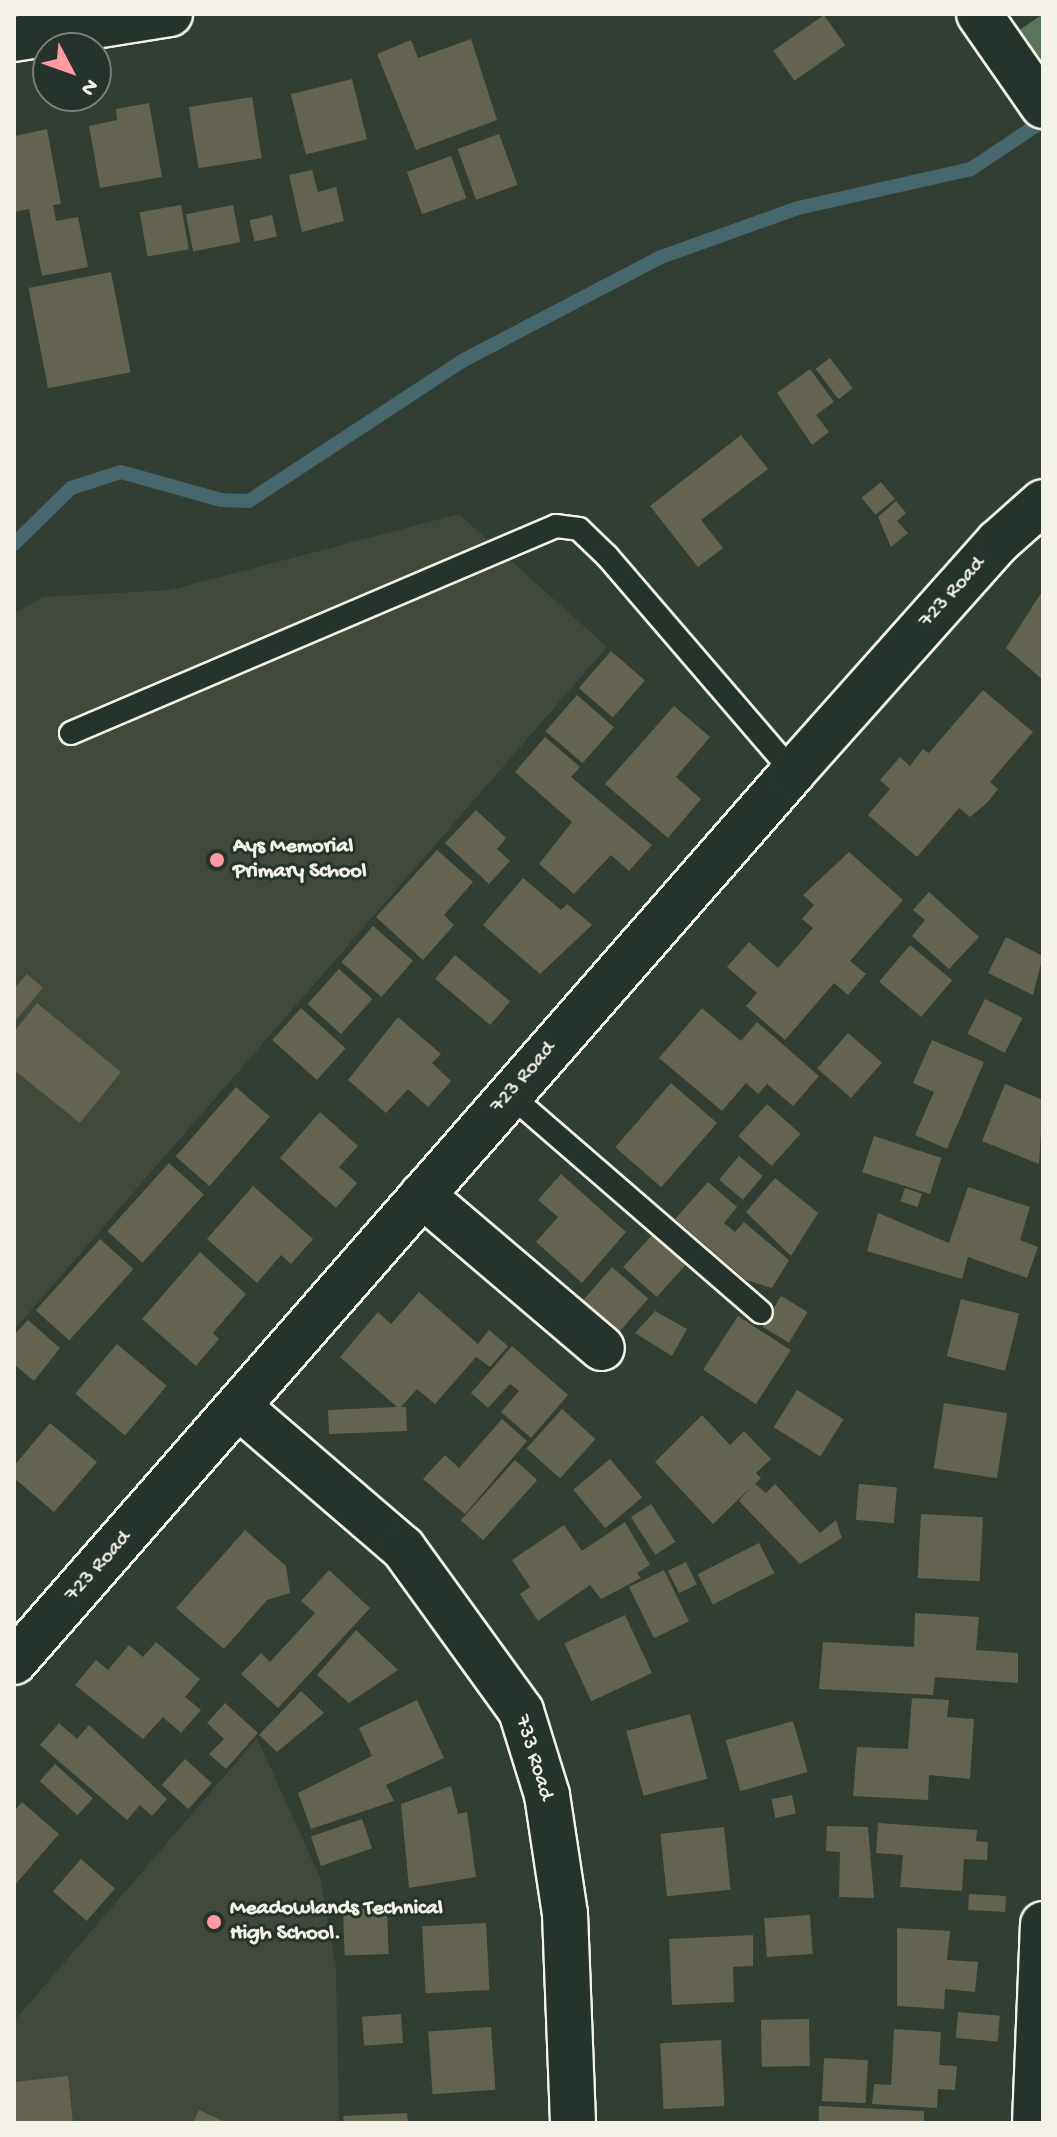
<!DOCTYPE html>
<style>
body{margin:0}
#map{position:relative;width:1057px;height:2137px;overflow:hidden;background:#323d34;font-family:"Gochi Hand",sans-serif}
div>[style]{position:absolute}
[style*='--x']{left:calc(var(--x)*1px);top:calc(var(--y)*1px);width:calc(var(--w)*1px);rotate:calc(var(--a)*1deg)}
.built>*{inset:0;background:#41483c}
.green>*{inset:0;background:#5a745a}
.stream>*{height:14px;margin:-7px;padding:0 7px;transform-origin:7px;border-radius:7px;background:#46686c}
.building>*{inset:0;background:#64634f;transform-origin:0 0}
.roads{filter:drop-shadow(2px 0 #f4f1e8) drop-shadow(-2px 0 #f4f1e8) drop-shadow(0 2px #f4f1e8) drop-shadow(0 -2px #f4f1e8)}
.lane>*{height:22px;margin:-11px;padding:0 11px;transform-origin:11px;border-radius:11px;background:#26332d}
.street>*{height:44px;margin:-22px;padding:0 22px;transform-origin:22px;border-radius:22px;background:#26332d}
.dots>*{width:22px;height:22px;translate:-50% -50%;box-sizing:border-box;border:4px solid #26332d;border-radius:50%}
span{translate:-50% -50%;white-space:nowrap;text-align:center;line-height:1.15;-webkit-text-stroke:6px #26332d;paint-order:stroke}
.street-label{font-size:22px;color:#f4f1e8}
.poi-label{font-size:22px;color:#f4f1e8;font-weight:700}
.left{translate:0 -50%;text-align:left}
.frame{position:absolute;inset:0;border:16px solid #f4f1e8;pointer-events:none}
.north{position:absolute;left:32px;top:32px;width:80px;height:80px;box-sizing:border-box;background:#26332d;border:2px solid #787f78;border-radius:50%;rotate:131deg;font-size:22px;font-weight:700;line-height:32px;text-align:center;color:#f4f1e8}
.north::after{content:'';display:block;margin:auto;width:28px;height:36px;background:#ff9aa2;clip-path:polygon(50% 0,100% 100%,50% 72%,0 100%)}
</style>
<div id="map">
<div class="built">
<i style="clip-path:polygon(459px 514px,607px 647px,14px 1330px,14px 614px,43px 597px,170px 590px)"></i>
<i style="clip-path:polygon(257px 1738px,320px 1877px,336px 1967px,339px 2123px,14px 2123px,14px 2021px)"></i>
</div>
<div class="green">
<i style="clip-path:polygon(1043px 14px,1043px 102px,1005px 40px)"></i>
</div>
<div class="stream">
<i style="--x:14;--y:544;--w:80;--a:-44.5"></i>
<i style="--x:71;--y:488;--w:52;--a:-17.7"></i>
<i style="--x:121;--y:472;--w:104;--a:15.6"></i>
<i style="--x:221;--y:500;--w:28;--a:2"></i>
<i style="--x:249;--y:501;--w:255;--a:-33.3"></i>
<i style="--x:462;--y:361;--w:225;--a:-27.6"></i>
<i style="--x:661;--y:257;--w:145;--a:-19.7"></i>
<i style="--x:798;--y:208;--w:177;--a:-12.7"></i>
<i style="--x:971;--y:169;--w:87;--a:-33.7"></i>
</div>
<div class="building">
<i style="left:824px;top:15px;width:37px;height:62px;rotate:55deg"></i>
<i style="clip-path:polygon(471px 39px,497px 120px,416px 150px,377px 54px,411px 40px,418px 58px)"></i>
<i style="left:352px;top:79px;width:62px;height:63px;rotate:76deg"></i>
<i style="left:252px;top:97px;width:62px;height:64px;rotate:81deg"></i>
<i style="clip-path:polygon(149px 103px,162px 177px,100px 188px,89px 126px,117px 120px,116px 109px)"></i>
<i style="clip-path:polygon(47px 129px,61px 204px,53px 205px,56px 221px,78px 217px,88px 267px,42px 276px,29px 209px,14px 212px,14px 149px,15px 136px)"></i>
<i style="left:499px;top:134px;width:54px;height:44px;rotate:70deg"></i>
<i style="left:451px;top:156px;width:45px;height:47px;rotate:70deg"></i>
<i style="clip-path:polygon(312px 170px,318px 192px,336px 187px,344px 221px,302px 232px,289px 175px)"></i>
<i style="left:181px;top:205px;width:45px;height:42px;rotate:80deg"></i>
<i style="left:233px;top:205px;width:38px;height:48px;rotate:79deg"></i>
<i style="left:272px;top:215px;width:22px;height:23px;rotate:77deg"></i>
<i style="left:111px;top:272px;width:102px;height:84px;rotate:79deg"></i>
<i style="left:830px;top:358px;width:38px;height:18px;rotate:53deg"></i>
<i style="clip-path:polygon(810px 369px,834px 402px,816px 415px,829px 432px,812px 445px,777px 393px)"></i>
<i style="clip-path:polygon(741px 435px,768px 469px,701px 520px,723px 548px,698px 567px,650px 506px)"></i>
<i style="left:881px;top:482px;width:22px;height:25px;rotate:51deg"></i>
<i style="clip-path:polygon(896px 501px,906px 513px,897px 521px,908px 533px,891px 547px,878px 517px)"></i>
<i style="clip-path:polygon(1043px 590px,1043px 680px,1006px 648px)"></i>
<i style="left:611px;top:651px;width:45px;height:49px;rotate:41deg"></i>
<i style="clip-path:polygon(983px 690px,1033px 732px,990px 782px,998px 789px,987px 803px,970px 817px,959px 808px,917px 857px,868px 815px,890px 789px,880px 780px,900px 757px,910px 766px,923px 749px,929px 753px)"></i>
<i style="left:577px;top:695px;width:49px;height:48px;rotate:41deg"></i>
<i style="clip-path:polygon(674px 706px,710px 737px,676px 777px,701px 799px,668px 838px,605px 784px)"></i>
<i style="clip-path:polygon(545px 737px,580px 767px,571px 777px,652px 845px,629px 871px,611px 855px,574px 894px,539px 864px,572px 822px,515px 772px)"></i>
<i style="clip-path:polygon(476px 810px,506px 838px,497px 849px,510px 861px,489px 884px,445px 843px)"></i>
<i style="clip-path:polygon(437px 850px,473px 882px,444px 915px,454px 925px,423px 960px,376px 917px)"></i>
<i style="clip-path:polygon(849px 852px,903px 900px,850px 961px,866px 974px,848px 995px,834px 983px,785px 1040px,746px 1006px,757px 993px,727px 967px,749px 942px,778px 968px,813px 928px,802px 919px,814px 905px,803px 895px)"></i>
<i style="clip-path:polygon(523px 878px,561px 910px,567px 904px,592px 925px,540px 974px,483px 925px)"></i>
<i style="clip-path:polygon(929px 892px,979px 937px,949px 969px,912px 936px,925px 920px,913px 910px)"></i>
<i style="left:373px;top:926px;width:53px;height:48px;rotate:41deg"></i>
<i style="clip-path:polygon(1006px 937px,1043px 956px,1033px 995px,988px 973px)"></i>
<i style="left:910px;top:945px;width:55px;height:48px;rotate:40deg"></i>
<i style="left:455px;top:955px;width:72px;height:31px;rotate:40deg"></i>
<i style="left:339px;top:969px;width:45px;height:47px;rotate:42deg"></i>
<i style="clip-path:polygon(27px 974px,43px 988px,14px 1022px,14px 989px)"></i>
<i style="left:985px;top:999px;width:42px;height:39px;rotate:27deg"></i>
<i style="clip-path:polygon(37px 1003px,121px 1072px,80px 1123px,14px 1070px,14px 1032px)"></i>
<i style="left:301px;top:1008px;width:60px;height:43px;rotate:42deg"></i>
<i style="clip-path:polygon(702px 1008px,741px 1041px,757px 1022px,819px 1076px,793px 1106px,767px 1084px,758px 1094px,746px 1083px,722px 1111px,659px 1058px)"></i>
<i style="clip-path:polygon(398px 1017px,441px 1054px,432px 1063px,451px 1081px,428px 1107px,408px 1089px,386px 1113px,348px 1080px)"></i>
<i style="left:848px;top:1033px;width:45px;height:47px;rotate:41deg"></i>
<i style="clip-path:polygon(932px 1040px,984px 1062px,947px 1149px,915px 1135px,934px 1092px,913px 1083px)"></i>
<i style="left:671px;top:1083px;width:61px;height:85px;rotate:41deg"></i>
<i style="clip-path:polygon(1005px 1084px,1043px 1100px,1039px 1164px,982px 1141px)"></i>
<i style="left:236px;top:1087px;width:45px;height:92px;rotate:41deg"></i>
<i style="left:767px;top:1104px;width:45px;height:43px;rotate:42deg"></i>
<i style="clip-path:polygon(320px 1112px,358px 1146px,339px 1167px,357px 1183px,336px 1208px,280px 1158px)"></i>
<i style="left:874px;top:1136px;width:71px;height:38px;rotate:18deg"></i>
<i style="left:739px;top:1156px;width:31px;height:31px;rotate:40deg"></i>
<i style="left:169px;top:1163px;width:47px;height:92px;rotate:42deg"></i>
<i style="clip-path:polygon(561px 1174px,626px 1232px,582px 1283px,536px 1242px,558px 1217px,538px 1200px)"></i>
<i style="clip-path:polygon(775px 1178px,818px 1213px,791px 1256px,746px 1212px)"></i>
<i style="clip-path:polygon(708px 1182px,737px 1207px,724px 1223px,735px 1232px,744px 1222px,789px 1260px,772px 1288px,746px 1280px,675px 1219px)"></i>
<i style="clip-path:polygon(253px 1186px,313px 1239px,291px 1264px,281px 1255px,257px 1283px,207px 1239px)"></i>
<i style="clip-path:polygon(968px 1187px,1030px 1207px,1020px 1240px,1038px 1247px,1027px 1278px,968px 1257px,962px 1279px,867px 1251px,878px 1213px,949px 1243px)"></i>
<i style="left:905px;top:1188px;width:18px;height:14px;rotate:19deg"></i>
<i style="left:652px;top:1235px;width:45px;height:43px;rotate:42deg"></i>
<i style="left:100px;top:1239px;width:45px;height:96px;rotate:42deg"></i>
<i style="clip-path:polygon(200px 1252px,246px 1294px,213px 1333px,219px 1339px,196px 1366px,142px 1319px)"></i>
<i style="left:612px;top:1267px;width:48px;height:50px;rotate:41deg"></i>
<i style="clip-path:polygon(419px 1292px,478px 1344px,489px 1330px,508px 1346px,490px 1367px,476px 1357px,435px 1404px,417px 1389px,401px 1407px,406px 1407px,407px 1431px,329px 1434px,328px 1410px,397px 1407px,340px 1357px,378px 1312px,391px 1324px)"></i>
<i style="left:781px;top:1296px;width:31px;height:36px;rotate:31deg"></i>
<i style="left:961px;top:1299px;width:60px;height:59px;rotate:14deg"></i>
<i style="clip-path:polygon(655px 1311px,687px 1329px,672px 1356px,635px 1333px)"></i>
<i style="left:738px;top:1316px;width:63px;height:64px;rotate:33deg"></i>
<i style="clip-path:polygon(28px 1320px,60px 1348px,34px 1381px,14px 1364px,14px 1335px)"></i>
<i style="left:117px;top:1344px;width:65px;height:65px;rotate:40deg"></i>
<i style="clip-path:polygon(512px 1346px,568px 1395px,531px 1438px,501px 1412px,519px 1391px,510px 1384px,488px 1408px,471px 1393px)"></i>
<i style="left:797px;top:1390px;width:55px;height:44px;rotate:32deg"></i>
<i style="left:944px;top:1403px;width:64px;height:66px;rotate:9deg"></i>
<i style="left:562px;top:1409px;width:45px;height:53px;rotate:42deg"></i>
<i style="clip-path:polygon(702px 1415px,730px 1445px,744px 1431px,771px 1459px,756px 1473px,761px 1478px,755px 1484px,766px 1493px,775px 1484px,820px 1533px,836px 1520px,842px 1538px,800px 1564px,739px 1501px,749px 1489px,713px 1524px,655px 1462px)"></i>
<i style="clip-path:polygon(502px 1419px,527px 1441px,465px 1514px,423px 1479px,445px 1455px,459px 1468px)"></i>
<i style="clip-path:polygon(50px 1423px,97px 1462px,54px 1512px,14px 1478px,14px 1466px)"></i>
<i style="left:610px;top:1459px;width:50px;height:48px;rotate:50deg"></i>
<i style="left:515px;top:1460px;width:30px;height:81px;rotate:42deg"></i>
<i style="left:859px;top:1484px;width:38px;height:36px;rotate:5deg"></i>
<i style="left:651px;top:1504px;width:45px;height:24px;rotate:57deg"></i>
<i style="left:921px;top:1514px;width:62px;height:64px;rotate:3deg"></i>
<i style="clip-path:polygon(625px 1522px,650px 1565px,637px 1573px,641px 1578px,601px 1599px,590px 1585px,538px 1621px,520px 1594px,530px 1587px,512px 1560px,564px 1525px,582px 1551px)"></i>
<i style="clip-path:polygon(245px 1530px,286px 1566px,290px 1593px,267px 1600px,224px 1649px,176px 1608px)"></i>
<i style="left:759px;top:1543px;width:34px;height:69px;rotate:63deg"></i>
<i style="left:686px;top:1562px;width:25px;height:20px;rotate:64deg"></i>
<i style="clip-path:polygon(329px 1570px,370px 1608px,278px 1708px,241px 1674px,261px 1653px,270px 1662px,315px 1613px,301px 1601px)"></i>
<i style="left:664px;top:1570px;width:57px;height:39px;rotate:64deg"></i>
<i style="clip-path:polygon(915px 1613px,979px 1617px,976px 1650px,1018px 1653px,1018px 1683px,935px 1677px,933px 1695px,819px 1689px,823px 1642px,914px 1647px)"></i>
<i style="left:625px;top:1615px;width:64px;height:67px;rotate:65deg"></i>
<i style="clip-path:polygon(356px 1630px,398px 1670px,349px 1703px,317px 1675px)"></i>
<i style="clip-path:polygon(156px 1642px,200px 1679px,185px 1697px,201px 1710px,181px 1733px,163px 1717px,143px 1739px,75px 1685px,96px 1660px,108px 1670px,129px 1645px,143px 1657px)"></i>
<i style="clip-path:polygon(301px 1691px,324px 1713px,277px 1752px,259px 1735px)"></i>
<i style="clip-path:polygon(912px 1698px,949px 1700px,947px 1717px,974px 1719px,970px 1779px,929px 1775px,928px 1800px,853px 1796px,857px 1747px,908px 1749px)"></i>
<i style="clip-path:polygon(417px 1700px,444px 1758px,386px 1785px,394px 1801px,311px 1829px,298px 1793px,372px 1756px,359px 1728px)"></i>
<i style="clip-path:polygon(225px 1703px,258px 1733px,226px 1769px,209px 1754px,224px 1739px,207px 1723px)"></i>
<i style="left:690px;top:1714px;width:67px;height:66px;rotate:75deg"></i>
<i style="left:793px;top:1721px;width:53px;height:70px;rotate:74deg"></i>
<i style="clip-path:polygon(59px 1723px,77px 1739px,89px 1725px,167px 1799px,152px 1816px,140px 1805px,127px 1820px,40px 1745px)"></i>
<i style="left:185px;top:1759px;width:36px;height:35px;rotate:42deg"></i>
<i style="left:55px;top:1764px;width:51px;height:23px;rotate:42deg"></i>
<i style="clip-path:polygon(451px 1786px,458px 1814px,467px 1812px,476px 1877px,409px 1888px,401px 1804px)"></i>
<i style="left:792px;top:1795px;width:19px;height:21px;rotate:78deg"></i>
<i style="clip-path:polygon(22px 1802px,59px 1834px,14px 1886px,14px 1811px)"></i>
<i style="left:362px;top:1819px;width:31px;height:54px;rotate:71deg"></i>
<i style="clip-path:polygon(878px 1823px,977px 1830px,976px 1841px,988px 1842px,987px 1860px,964px 1859px,962px 1891px,900px 1887px,903px 1855px,876px 1853px)"></i>
<i style="clip-path:polygon(827px 1826px,868px 1827px,874px 1898px,839px 1897px,840px 1852px,826px 1851px)"></i>
<i style="left:724px;top:1827px;width:63px;height:64px;rotate:84deg"></i>
<i style="left:81px;top:1859px;width:45px;height:43px;rotate:41deg"></i>
<i style="left:969px;top:1894px;width:37px;height:16px;rotate:3deg"></i>
<i style="left:387px;top:1908px;width:46px;height:44px;rotate:88deg"></i>
<i style="left:810px;top:1915px;width:39px;height:46px;rotate:86deg"></i>
<i style="left:486px;top:1923px;width:67px;height:64px;rotate:87deg"></i>
<i style="clip-path:polygon(897px 1928px,950px 1931px,947px 1960px,978px 1962px,975px 1992px,945px 1989px,944px 2009px,897px 2006px)"></i>
<i style="clip-path:polygon(753px 1935px,753px 1966px,733px 1967px,734px 2002px,672px 2005px,669px 1939px)"></i>
<i style="left:958px;top:2012px;width:42px;height:26px;rotate:5deg"></i>
<i style="left:401px;top:2014px;width:29px;height:39px;rotate:86deg"></i>
<i style="left:809px;top:2019px;width:47px;height:48px;rotate:89deg"></i>
<i style="left:491px;top:2027px;width:63px;height:63px;rotate:86deg"></i>
<i style="clip-path:polygon(894px 2029px,941px 2032px,939px 2065px,957px 2066px,955px 2090px,938px 2089px,937px 2108px,872px 2104px,874px 2084px,891px 2085px)"></i>
<i style="left:721px;top:2040px;width:66px;height:61px;rotate:87deg"></i>
<i style="left:824px;top:2058px;width:44px;height:43px;rotate:3deg"></i>
<i style="clip-path:polygon(68px 2076px,73px 2123px,14px 2123px,14px 2082px)"></i>
<i style="clip-path:polygon(819px 2106px,924px 2111px,924px 2123px,819px 2123px)"></i>
<i style="clip-path:polygon(199px 2110px,227px 2123px,193px 2123px)"></i>
<i style="clip-path:polygon(407px 2113px,408px 2123px,344px 2123px,343px 2116px)"></i>
</div>
<div class="roads">
<div class="lane">
<i style="--x:71;--y:733;--w:527;--a:-23.11"></i>
<i style="--x:556;--y:526;--w:23;--a:7"></i>
<i style="--x:579;--y:529;--w:39;--a:44"></i>
<i style="--x:607;--y:556;--w:285;--a:49.3"></i>
<i style="--x:509;--y:1094;--w:333;--a:40.9"></i>
</div>
<div class="street">
<i style="--x:979;--y:14;--w:112;--a:55.2"></i>
<i style="--x:14;--y:39;--w:158;--a:-9.1"></i>
<i style="--x:422;--y:1195;--w:236;--a:40.4"></i>
<i style="--x:240;--y:1408;--w:215;--a:40.7"></i>
<i style="--x:403;--y:1548;--w:201;--a:54.1"></i>
<i style="--x:521;--y:1711;--w:88;--a:72.8"></i>
<i style="--x:547;--y:1795;--w:120;--a:81.4"></i>
<i style="--x:565;--y:1914;--w:209;--a:87.8"></i>
<i style="--x:14;--y:1662;--w:1183;--a:-48.8"></i>
<i style="--x:793;--y:772;--w:308;--a:-48.3"></i>
<i style="--x:998;--y:542;--w:60;--a:-41.6"></i>
<i style="--x:1035;--y:2123;--w:199;--a:-87.7"></i>
</div>
</div>
<div class="dots">
<i style="left:217px;top:860px;background:#ff9aa2"></i>
<i style="left:214px;top:1922px;background:#ff9aa2"></i>
</div>
<div class="street-label">
<span style="left:953px;top:593px;rotate:-48deg">723 Road</span>
<span style="left:524px;top:1078px;rotate:-49deg">723 Road</span>
<span style="left:99px;top:1567px;rotate:-48deg">723 Road</span>
<span style="left:533px;top:1758px;rotate:73deg">733 Road</span>
</div>
<div class="poi-label">
<span class="left" style="left:233px;top:860px">Ays Memorial<br>Primary School</span>
<span class="left" style="left:230px;top:1922px">Meadowlands Technical<br>High School.</span>
</div>
<div class="frame"></div>
<div class="north">N</div>
</div>
